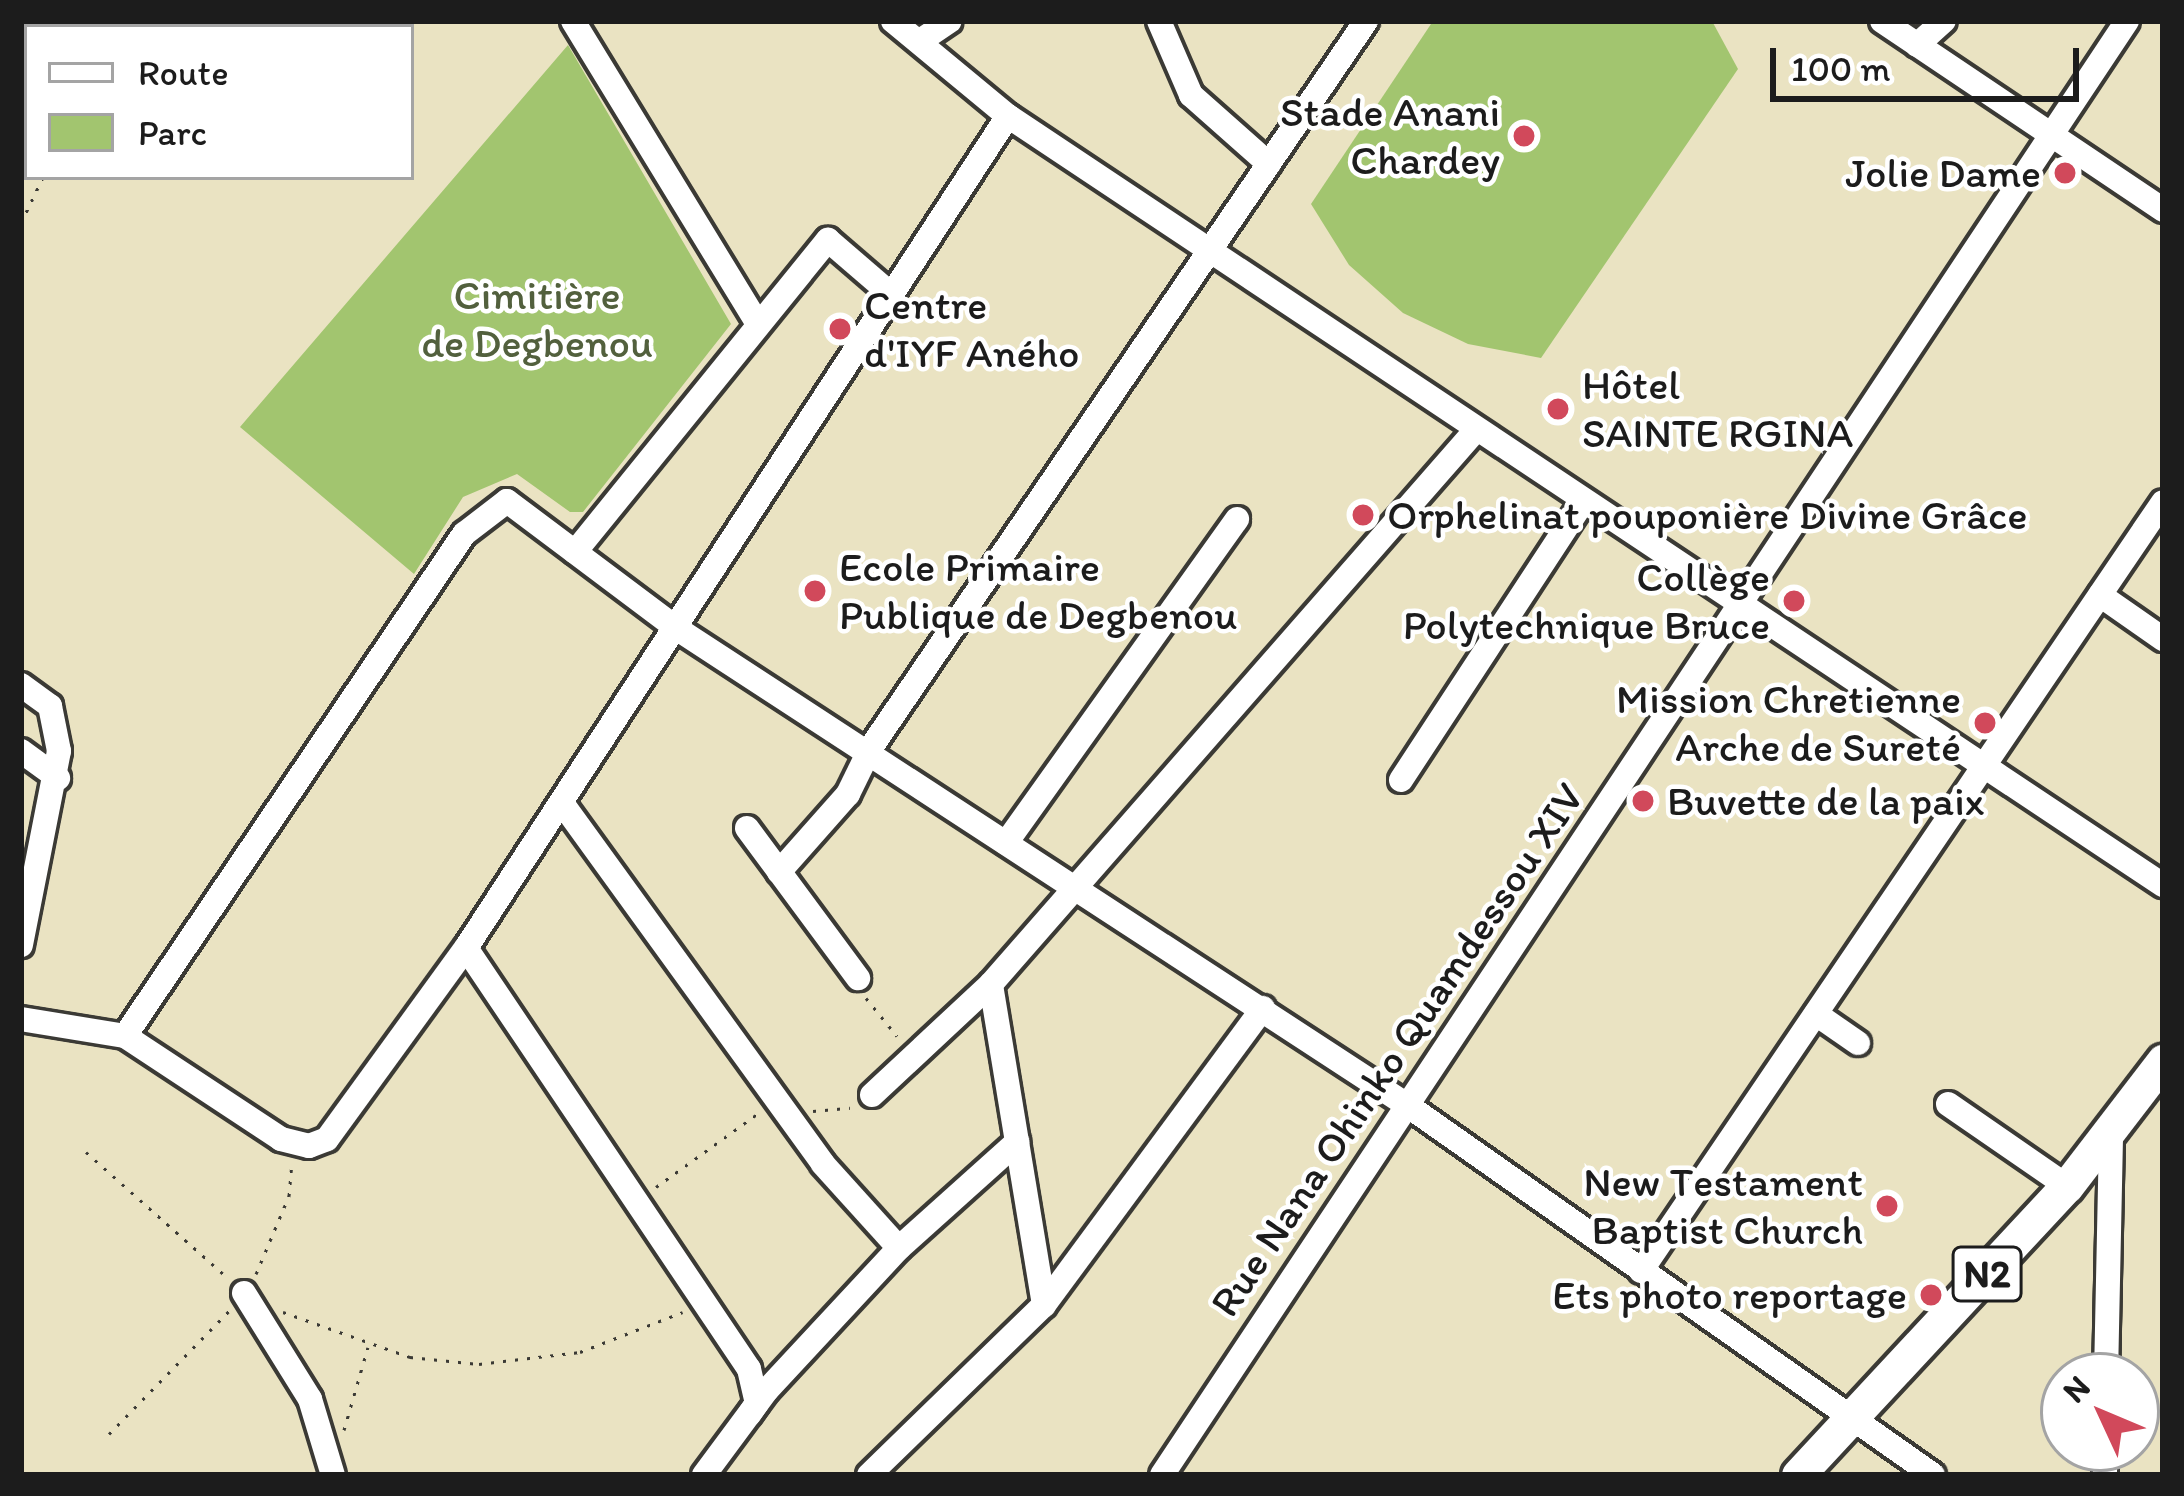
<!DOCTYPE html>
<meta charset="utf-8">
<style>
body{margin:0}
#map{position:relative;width:2184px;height:1496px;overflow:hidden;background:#eae3c2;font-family:Itim,sans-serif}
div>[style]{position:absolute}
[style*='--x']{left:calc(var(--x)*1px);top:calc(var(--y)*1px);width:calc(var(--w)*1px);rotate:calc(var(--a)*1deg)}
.green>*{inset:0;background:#a2c56f}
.path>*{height:3px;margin-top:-1.5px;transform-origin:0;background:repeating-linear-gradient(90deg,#3b3a35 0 3px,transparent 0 12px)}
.roads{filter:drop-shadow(3px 0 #3b3a35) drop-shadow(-3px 0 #3b3a35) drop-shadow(0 3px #3b3a35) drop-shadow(0 -3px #3b3a35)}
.minor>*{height:24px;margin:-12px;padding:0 12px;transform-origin:12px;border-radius:12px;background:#fff}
.highway>*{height:33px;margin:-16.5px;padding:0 16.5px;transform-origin:16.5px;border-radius:16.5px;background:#fff}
.dots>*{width:33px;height:33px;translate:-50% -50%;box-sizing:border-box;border:6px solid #fff;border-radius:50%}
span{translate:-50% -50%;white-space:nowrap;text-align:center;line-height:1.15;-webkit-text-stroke:9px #fff;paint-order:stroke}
.shield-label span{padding:3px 9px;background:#fff;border:3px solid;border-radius:9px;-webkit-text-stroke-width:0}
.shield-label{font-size:39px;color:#1c1c1c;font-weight:700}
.poi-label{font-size:42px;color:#1c1c1c}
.right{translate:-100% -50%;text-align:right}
.left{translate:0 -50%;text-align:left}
.park-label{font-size:42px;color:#52603d}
.street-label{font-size:42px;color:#1c1c1c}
.frame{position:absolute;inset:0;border:24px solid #1c1c1c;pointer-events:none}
.legend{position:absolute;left:24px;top:24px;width:390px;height:156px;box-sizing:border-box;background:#fff;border:3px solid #a4a4a4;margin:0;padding:15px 21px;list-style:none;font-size:36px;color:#1c1c1c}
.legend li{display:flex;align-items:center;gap:24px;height:60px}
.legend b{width:60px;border:3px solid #a4a4a4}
.north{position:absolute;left:2040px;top:1352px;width:120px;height:120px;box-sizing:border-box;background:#fff;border:3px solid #a4a4a4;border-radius:50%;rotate:314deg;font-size:33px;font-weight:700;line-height:48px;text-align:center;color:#1c1c1c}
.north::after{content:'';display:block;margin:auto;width:42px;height:54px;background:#d1495b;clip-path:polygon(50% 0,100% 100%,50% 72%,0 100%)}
.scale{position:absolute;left:1770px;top:48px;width:309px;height:54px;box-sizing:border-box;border:6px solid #1c1c1c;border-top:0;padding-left:15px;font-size:36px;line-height:42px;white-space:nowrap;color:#1c1c1c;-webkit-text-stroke:9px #fff;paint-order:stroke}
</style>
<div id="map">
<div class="green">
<i style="clip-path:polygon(1433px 21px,1712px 21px,1738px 69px,1541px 358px,1468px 344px,1403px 313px,1349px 265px,1311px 204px)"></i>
<i style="clip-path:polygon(568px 45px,731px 324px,583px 512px,570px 512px,517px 474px,463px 497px,414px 574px,240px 427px)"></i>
</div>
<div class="path">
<i style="--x:21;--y:223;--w:51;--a:-64.4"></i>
<i style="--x:866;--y:998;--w:49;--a:50.8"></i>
<i style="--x:813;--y:1111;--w:37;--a:-5"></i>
<i style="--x:86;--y:1152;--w:191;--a:41.6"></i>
<i style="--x:656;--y:1187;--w:128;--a:-35.8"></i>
<i style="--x:256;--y:1274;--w:85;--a:-67.1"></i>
<i style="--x:289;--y:1196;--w:32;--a:-85"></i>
<i style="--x:283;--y:1312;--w:135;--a:19.5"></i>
<i style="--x:410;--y:1357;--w:69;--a:5.8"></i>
<i style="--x:479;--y:1364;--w:102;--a:-6.8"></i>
<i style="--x:580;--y:1352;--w:110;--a:-21.2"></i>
<i style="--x:344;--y:1430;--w:86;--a:-73.9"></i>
<i style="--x:109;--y:1434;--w:172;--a:-45.7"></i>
</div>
<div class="roads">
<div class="minor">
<i style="--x:573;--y:21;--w:355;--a:58.6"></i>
<i style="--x:893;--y:21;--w:149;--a:39.6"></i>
<i style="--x:1008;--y:116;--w:1388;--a:33.66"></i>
<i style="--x:1159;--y:21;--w:81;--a:66.6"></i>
<i style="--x:1191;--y:95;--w:104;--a:41.5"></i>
<i style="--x:1882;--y:21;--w:339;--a:33.9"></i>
<i style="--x:923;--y:39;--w:32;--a:-34"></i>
<i style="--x:1917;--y:45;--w:36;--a:-42"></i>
<i style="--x:575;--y:552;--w:402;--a:-51"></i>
<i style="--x:828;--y:240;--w:84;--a:40.7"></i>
<i style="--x:2100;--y:595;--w:77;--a:34.9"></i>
<i style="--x:21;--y:685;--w:36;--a:36"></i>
<i style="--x:50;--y:706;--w:46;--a:78.7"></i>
<i style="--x:59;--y:751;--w:198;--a:101.1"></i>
<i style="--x:21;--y:751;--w:46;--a:36.1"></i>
<i style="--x:1401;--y:780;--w:331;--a:-56.8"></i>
<i style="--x:562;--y:803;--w:445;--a:54.1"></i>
<i style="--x:823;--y:1164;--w:113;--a:47.9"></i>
<i style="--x:747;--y:828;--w:187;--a:53.5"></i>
<i style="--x:1006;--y:843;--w:398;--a:-54.5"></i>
<i style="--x:779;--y:872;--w:104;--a:-48.5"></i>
<i style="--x:848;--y:794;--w:50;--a:-63.9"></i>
<i style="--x:870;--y:749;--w:881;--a:-55.73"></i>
<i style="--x:466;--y:948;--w:507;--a:56.09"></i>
<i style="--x:749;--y:1369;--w:35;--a:77"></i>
<i style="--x:757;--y:1403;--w:14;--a:124"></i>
<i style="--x:1816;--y:1014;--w:51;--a:34.6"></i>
<i style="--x:21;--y:1019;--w:105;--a:9.3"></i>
<i style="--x:125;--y:1036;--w:187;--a:33.4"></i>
<i style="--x:281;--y:1139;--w:29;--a:14"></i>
<i style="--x:309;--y:1146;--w:19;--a:-21"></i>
<i style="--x:327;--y:1139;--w:236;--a:-54"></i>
<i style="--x:466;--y:948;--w:993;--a:-56.92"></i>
<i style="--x:125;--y:1036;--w:606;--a:-55.97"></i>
<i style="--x:464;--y:534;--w:54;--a:-37.5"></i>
<i style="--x:507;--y:501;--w:211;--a:36.9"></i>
<i style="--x:676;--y:628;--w:873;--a:33.13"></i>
<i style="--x:1407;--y:1105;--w:643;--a:35.12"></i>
<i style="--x:872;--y:1095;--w:163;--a:-43"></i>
<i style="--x:991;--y:984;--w:735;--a:-48.81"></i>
<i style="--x:1948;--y:1104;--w:145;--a:34.6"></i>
<i style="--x:1641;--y:1271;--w:929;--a:-55.83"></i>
<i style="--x:244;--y:1293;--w:125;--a:58.1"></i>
<i style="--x:310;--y:1399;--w:79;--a:73.2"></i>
<i style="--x:1044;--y:1305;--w:369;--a:-53.6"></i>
<i style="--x:2106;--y:1376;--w:243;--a:-88.8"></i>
<i style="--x:704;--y:1475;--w:106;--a:-53.5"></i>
<i style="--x:767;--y:1390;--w:194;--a:-47.1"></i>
<i style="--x:899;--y:1248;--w:159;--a:-41.9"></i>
<i style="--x:869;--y:1475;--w:244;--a:-44.2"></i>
<i style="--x:1044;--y:1305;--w:325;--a:-99.4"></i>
<i style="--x:1162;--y:1475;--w:1745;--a:-56.43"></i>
<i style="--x:2105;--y:1475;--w:27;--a:-90"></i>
</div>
<div class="highway">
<i style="--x:1798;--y:1475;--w:395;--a:-47.1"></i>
<i style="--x:2067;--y:1186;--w:158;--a:-52.5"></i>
</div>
</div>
<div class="dots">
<i style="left:1524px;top:136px;background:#d1495b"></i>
<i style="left:2065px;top:173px;background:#d1495b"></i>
<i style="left:840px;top:329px;background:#d1495b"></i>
<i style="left:1558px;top:409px;background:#d1495b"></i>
<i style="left:1363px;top:515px;background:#d1495b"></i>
<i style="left:815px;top:591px;background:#d1495b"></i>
<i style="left:1794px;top:601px;background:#d1495b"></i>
<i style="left:1985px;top:723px;background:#d1495b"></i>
<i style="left:1643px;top:801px;background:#d1495b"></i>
<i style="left:1887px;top:1206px;background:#d1495b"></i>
<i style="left:1931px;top:1295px;background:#d1495b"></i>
</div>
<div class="shield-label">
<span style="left:1987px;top:1274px">N2</span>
</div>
<div class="poi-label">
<span class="right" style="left:1500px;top:136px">Stade Anani<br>Chardey</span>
<span class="right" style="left:2041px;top:173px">Jolie Dame</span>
<span class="left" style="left:864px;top:329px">Centre<br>d'IYF Aného</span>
<span class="left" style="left:1582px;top:409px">Hôtel<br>SAINTE RGINA</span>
<span class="left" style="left:1387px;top:515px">Orphelinat pouponière Divine Grâce</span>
<span class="left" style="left:839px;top:591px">Ecole Primaire<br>Publique de Degbenou</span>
<span class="right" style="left:1770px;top:601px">Collège<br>Polytechnique Bruce</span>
<span class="right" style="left:1961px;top:723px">Mission Chretienne<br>Arche de Sureté</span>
<span class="left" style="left:1667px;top:801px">Buvette de la paix</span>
<span class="right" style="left:1863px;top:1206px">New Testament<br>Baptist Church</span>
<span class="right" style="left:1907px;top:1295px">Ets photo reportage</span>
</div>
<div class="park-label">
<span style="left:537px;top:319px">Cimitière<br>de Degbenou</span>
</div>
<div class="street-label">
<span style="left:1397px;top:1050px;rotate:-56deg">Rue Nana Ohinko Quamdessou XIV</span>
</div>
<div class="frame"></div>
<ul class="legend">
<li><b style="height:15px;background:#fff"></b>Route</li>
<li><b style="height:33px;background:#a2c56f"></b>Parc</li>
</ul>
<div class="north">N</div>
<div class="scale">100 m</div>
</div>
